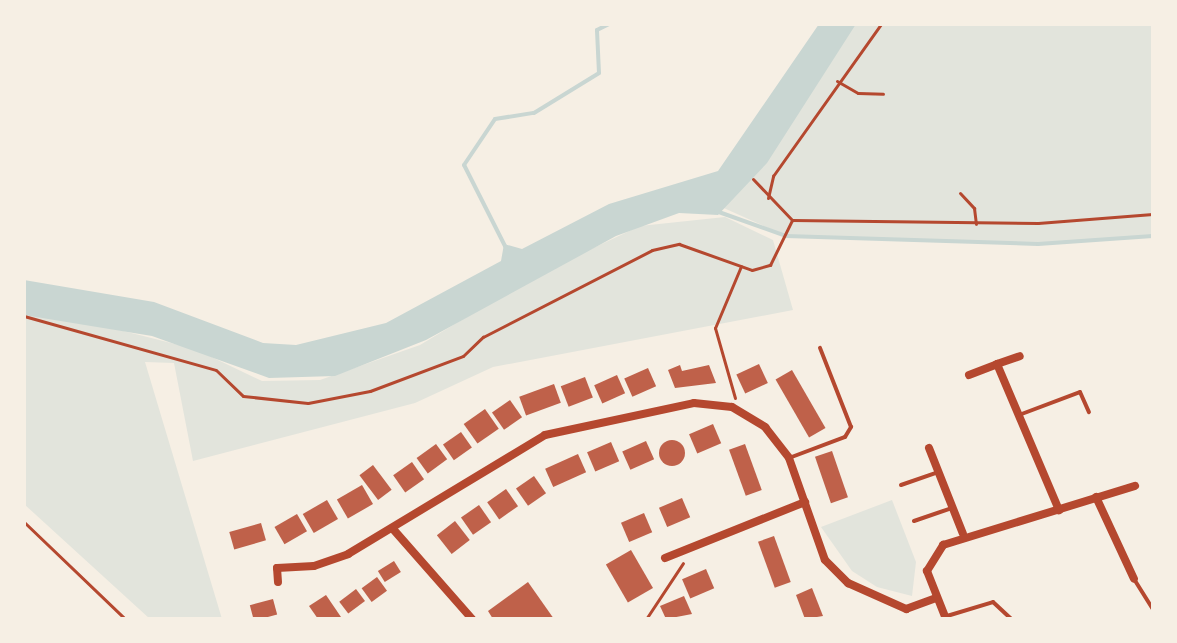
<!DOCTYPE html>
<style>
body{margin:0}
#map{position:relative;width:1177px;height:643px;overflow:hidden;background:#f6efe4;font-family:Roboto,sans-serif}
div>[style]{position:absolute}
[style*='--x']{left:calc(var(--x)*1px);top:calc(var(--y)*1px);width:calc(var(--w)*1px);rotate:calc(var(--a)*1deg)}
.green>*{inset:0;background:#e2e4dc}
.water>*{inset:0;background:#c9d6d2}
.stream>*{height:4px;margin:-2px;padding:0 2px;transform-origin:2px;border-radius:2px;background:#c9d6d2}
.building>*{inset:0;background:#bf614a;transform-origin:0 0}
.round{border-radius:50%}
.path>*{height:3px;margin:-1.5px;padding:0 1.5px;transform-origin:1.5px;border-radius:1.5px;background:#b5482f}
.service>*{height:4px;margin:-2px;padding:0 2px;transform-origin:2px;border-radius:2px;background:#b5482f}
.minor>*{height:8px;margin:-4px;padding:0 4px;transform-origin:4px;border-radius:4px;background:#b5482f}
span{translate:-50% -50%;white-space:nowrap;text-align:center;line-height:1.15;-webkit-text-stroke:8px #f6efe4;paint-order:stroke}
.frame{position:absolute;inset:0;border:26px solid #f6efe4;pointer-events:none}
</style>
<div id="map">
<div class="green">
<i style="clip-path:polygon(839px 24px,1153px 24px,1153px 236px,1038px 244px,786px 236px,717px 205px)"></i>
<i style="clip-path:polygon(725px 217px,773px 240px,793px 310px,493px 367px,415px 403px,193px 461px,174px 363px,145px 362px,222px 619px,150px 619px,24px 504px,24px 306px,195px 349px,262px 381px,320px 380px,420px 345px,540px 273px,640px 226px)"></i>
<i style="clip-path:polygon(892px 500px,916px 562px,912px 596px,877px 587px,852px 571px,821px 527px)"></i>
</div>
<div class="water">
<i style="clip-path:polygon(819px 24px,856px 24px,767px 163px,718px 215px,679px 213px,616px 236px,426px 340px,335px 376px,269px 378px,152px 336px,24px 315px,24px 280px,154px 302px,263px 343px,296px 345px,386px 323px,501px 261px,504px 244px,522px 249px,609px 204px,718px 171px)"></i>
</div>
<div class="stream">
<i style="--x:692;--y:24;--w:2;--a:0"></i>
<i style="--x:716;--y:211;--w:74;--a:19.7"></i>
<i style="--x:786;--y:236;--w:252;--a:1.8"></i>
<i style="--x:1038;--y:244;--w:115;--a:-4"></i>
<i style="--x:506;--y:248;--w:93;--a:-116.8"></i>
<i style="--x:464;--y:165;--w:55;--a:-56"></i>
<i style="--x:495;--y:119;--w:39;--a:-9"></i>
<i style="--x:534;--y:113;--w:76;--a:-31.6"></i>
<i style="--x:599;--y:73;--w:43;--a:-92.7"></i>
<i style="--x:597;--y:30;--w:13;--a:-27"></i>
</div>
<div class="building">
<i style="left:759px;top:364px;width:21px;height:25px;rotate:65deg"></i>
<i style="clip-path:polygon(680px 365px,682px 371px,709px 365px,716px 383px,675px 388px,668px 370px)"></i>
<i style="left:648px;top:368px;width:20px;height:26px;rotate:66deg"></i>
<i style="left:792px;top:370px;width:67px;height:19px;rotate:60deg"></i>
<i style="left:617px;top:375px;width:20px;height:25px;rotate:66deg"></i>
<i style="left:585px;top:377px;width:22px;height:26px;rotate:69deg"></i>
<i style="left:554px;top:384px;width:20px;height:37px;rotate:70deg"></i>
<i style="left:510px;top:400px;width:21px;height:22px;rotate:55deg"></i>
<i style="left:485px;top:409px;width:24px;height:26px;rotate:55deg"></i>
<i style="left:713px;top:424px;width:21px;height:26px;rotate:67deg"></i>
<i style="left:461px;top:432px;width:19px;height:22px;rotate:55deg"></i>
<i class="round" style="left:659px;top:440px;width:26px;height:26px"></i>
<i style="left:646px;top:441px;width:20px;height:26px;rotate:66deg"></i>
<i style="left:611px;top:442px;width:21px;height:26px;rotate:67deg"></i>
<i style="left:436px;top:444px;width:19px;height:24px;rotate:54deg"></i>
<i style="left:745px;top:444px;width:49px;height:17px;rotate:70deg"></i>
<i style="left:832px;top:451px;width:49px;height:18px;rotate:71deg"></i>
<i style="left:578px;top:454px;width:20px;height:36px;rotate:66deg"></i>
<i style="left:412px;top:462px;width:21px;height:23px;rotate:55deg"></i>
<i style="left:373px;top:465px;width:31px;height:17px;rotate:53deg"></i>
<i style="left:534px;top:476px;width:21px;height:22px;rotate:55deg"></i>
<i style="left:362px;top:485px;width:22px;height:29px;rotate:60deg"></i>
<i style="left:506px;top:489px;width:21px;height:23px;rotate:55deg"></i>
<i style="left:682px;top:498px;width:21px;height:25px;rotate:67deg"></i>
<i style="left:327px;top:500px;width:22px;height:28px;rotate:60deg"></i>
<i style="left:479px;top:505px;width:21px;height:22px;rotate:55deg"></i>
<i style="left:644px;top:513px;width:21px;height:25px;rotate:67deg"></i>
<i style="left:297px;top:514px;width:20px;height:26px;rotate:60deg"></i>
<i style="left:455px;top:521px;width:24px;height:23px;rotate:52deg"></i>
<i style="left:261px;top:523px;width:18px;height:33px;rotate:74deg"></i>
<i style="left:774px;top:536px;width:49px;height:17px;rotate:70deg"></i>
<i style="left:631px;top:550px;width:44px;height:29px;rotate:60deg"></i>
<i style="left:394px;top:561px;width:13px;height:19px;rotate:58deg"></i>
<i style="left:706px;top:569px;width:21px;height:26px;rotate:67deg"></i>
<i style="left:377px;top:577px;width:17px;height:19px;rotate:54deg"></i>
<i style="clip-path:polygon(528px 582px,554px 619px,493px 619px,488px 611px)"></i>
<i style="clip-path:polygon(812px 588px,823px 616px,805px 619px,796px 595px)"></i>
<i style="left:356px;top:589px;width:15px;height:21px;rotate:53deg"></i>
<i style="clip-path:polygon(326px 595px,341px 617px,337px 619px,318px 619px,309px 606px)"></i>
<i style="clip-path:polygon(684px 596px,692px 614px,666px 619px,660px 606px)"></i>
<i style="left:273px;top:599px;width:16px;height:24px;rotate:75deg"></i>
</div>
<div class="path">
<i style="--x:837;--y:81;--w:24;--a:30"></i>
<i style="--x:858;--y:93;--w:25;--a:2"></i>
<i style="--x:753;--y:179;--w:57;--a:46.4"></i>
<i style="--x:792;--y:220;--w:246;--a:0.7"></i>
<i style="--x:1038;--y:223;--w:115;--a:-4.5"></i>
<i style="--x:960;--y:193;--w:21;--a:47"></i>
<i style="--x:974;--y:208;--w:16;--a:83"></i>
<i style="--x:768;--y:198;--w:23;--a:-77"></i>
<i style="--x:773;--y:176;--w:186;--a:-54.6"></i>
<i style="--x:24;--y:316;--w:199;--a:15.7"></i>
<i style="--x:216;--y:370;--w:37;--a:44"></i>
<i style="--x:243;--y:396;--w:65;--a:6.1"></i>
<i style="--x:308;--y:403;--w:63;--a:-11"></i>
<i style="--x:370;--y:391;--w:99;--a:-20.6"></i>
<i style="--x:463;--y:356;--w:28;--a:-44"></i>
<i style="--x:483;--y:337;--w:190;--a:-27.2"></i>
<i style="--x:652;--y:250;--w:28;--a:-13"></i>
<i style="--x:679;--y:244;--w:77;--a:19.6"></i>
<i style="--x:752;--y:270;--w:19;--a:-16"></i>
<i style="--x:770;--y:265;--w:50;--a:-63.9"></i>
<i style="--x:735;--y:398;--w:73;--a:-105.9"></i>
<i style="--x:715;--y:328;--w:67;--a:-67.2"></i>
<i style="--x:24;--y:522;--w:140;--a:43.8"></i>
<i style="--x:646;--y:619;--w:67;--a:-56.5"></i>
</div>
<div class="service">
<i style="--x:1019;--y:415;--w:65;--a:-20.7"></i>
<i style="--x:1080;--y:392;--w:22;--a:66"></i>
<i style="--x:789;--y:458;--w:60;--a:-20.6"></i>
<i style="--x:845;--y:437;--w:12;--a:-59"></i>
<i style="--x:851;--y:427;--w:85;--a:-111.4"></i>
<i style="--x:901;--y:485;--w:37;--a:-19"></i>
<i style="--x:914;--y:521;--w:39;--a:-19"></i>
<i style="--x:1134;--y:579;--w:36;--a:58"></i>
<i style="--x:947;--y:616;--w:48;--a:-16.9"></i>
<i style="--x:993;--y:602;--w:25;--a:43"></i>
</div>
<div class="minor">
<i style="--x:997;--y:364;--w:24;--a:-19"></i>
<i style="--x:969;--y:375;--w:30;--a:-21"></i>
<i style="--x:997;--y:364;--w:159;--a:67"></i>
<i style="--x:929;--y:448;--w:92;--a:68.4"></i>
<i style="--x:1096;--y:497;--w:90;--a:65.1"></i>
<i style="--x:393;--y:529;--w:120;--a:48.7"></i>
<i style="--x:665;--y:558;--w:151;--a:-21.8"></i>
<i style="--x:278;--y:582;--w:14;--a:-94"></i>
<i style="--x:277;--y:568;--w:37;--a:-3"></i>
<i style="--x:314;--y:566;--w:36;--a:-19"></i>
<i style="--x:348;--y:554;--w:230;--a:-31.1"></i>
<i style="--x:545;--y:435;--w:152;--a:-12.1"></i>
<i style="--x:694;--y:403;--w:38;--a:6"></i>
<i style="--x:732;--y:407;--w:39;--a:31"></i>
<i style="--x:765;--y:427;--w:39;--a:52"></i>
<i style="--x:789;--y:458;--w:108;--a:70.6"></i>
<i style="--x:825;--y:560;--w:33;--a:45"></i>
<i style="--x:848;--y:583;--w:64;--a:24.1"></i>
<i style="--x:906;--y:609;--w:32;--a:-20"></i>
<i style="--x:946;--y:619;--w:52;--a:-111.6"></i>
<i style="--x:927;--y:571;--w:31;--a:-58"></i>
<i style="--x:943;--y:545;--w:201;--a:-17.1"></i>
</div>
<div class="frame"></div>
</div>
